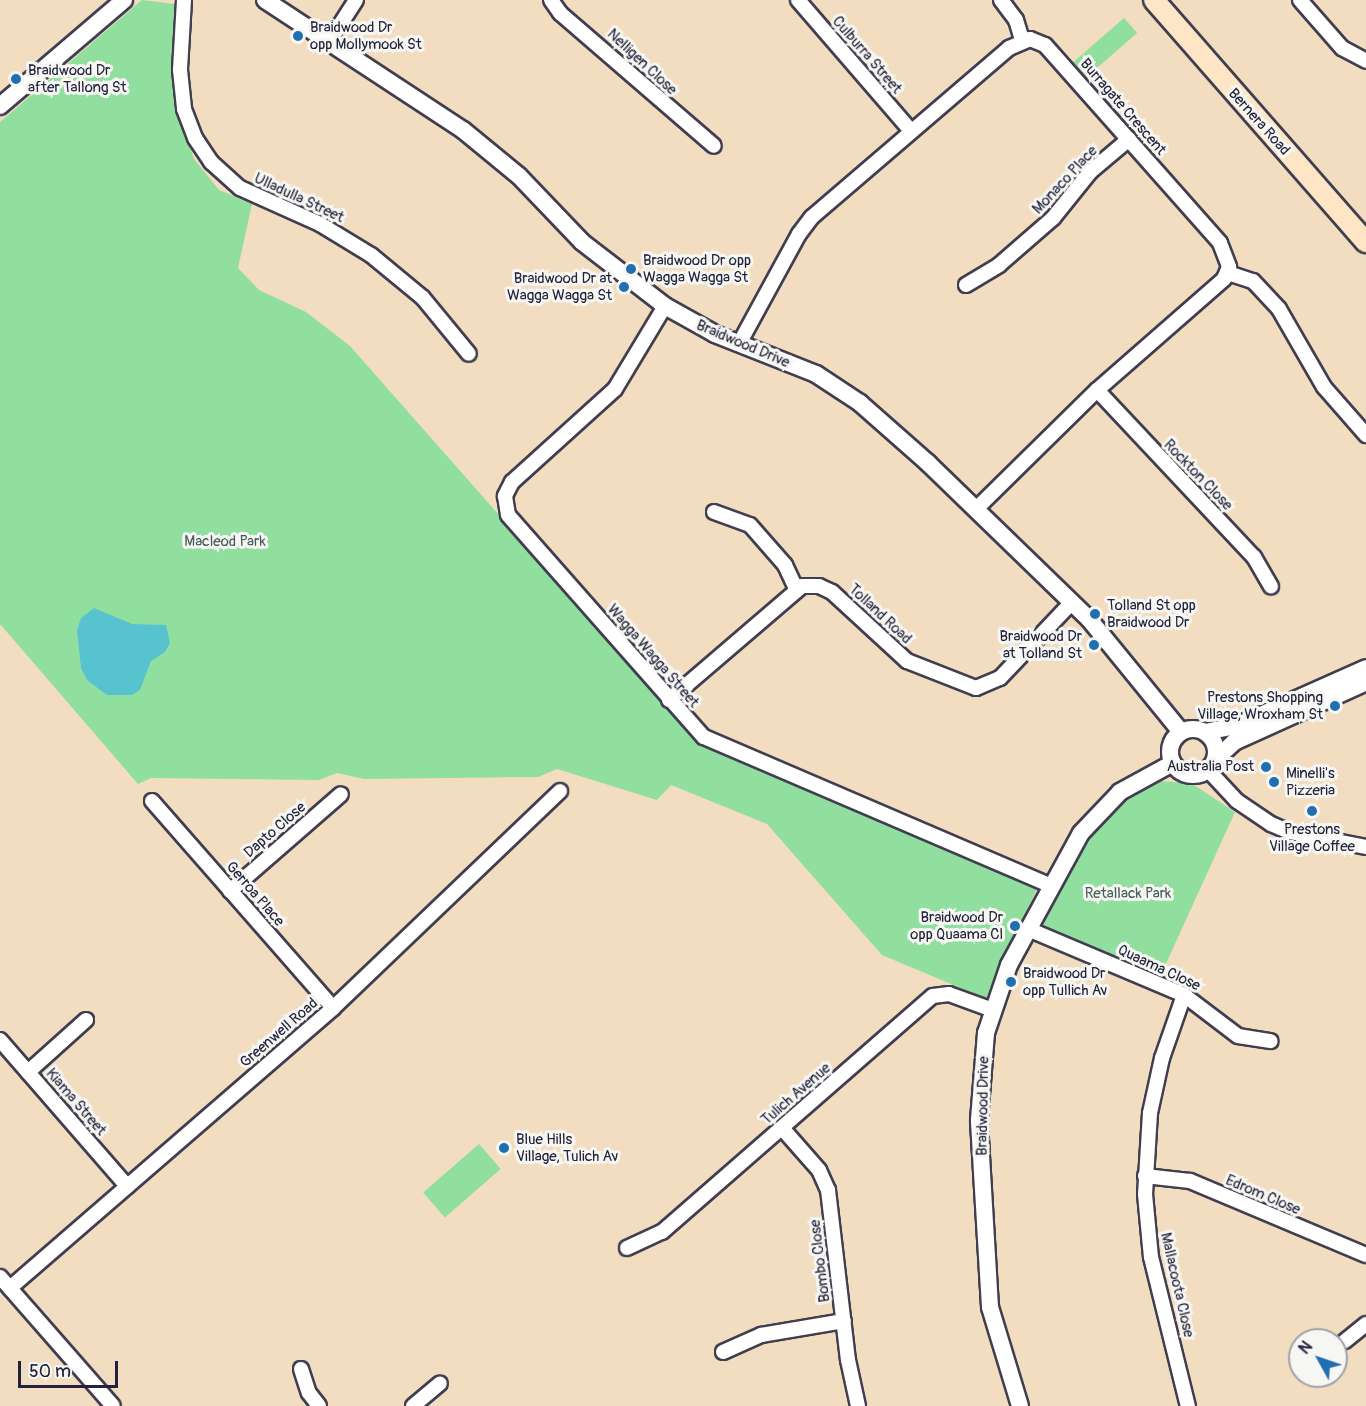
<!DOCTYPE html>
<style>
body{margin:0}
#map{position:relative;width:1366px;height:1406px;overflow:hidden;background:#f2ddc1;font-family:Pangolin,sans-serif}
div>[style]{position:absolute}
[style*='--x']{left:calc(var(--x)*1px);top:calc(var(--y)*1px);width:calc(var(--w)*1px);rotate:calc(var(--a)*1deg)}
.green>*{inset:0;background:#90df9e;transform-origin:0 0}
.water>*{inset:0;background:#56c3ce}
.roads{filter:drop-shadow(2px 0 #413e4f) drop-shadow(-2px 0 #413e4f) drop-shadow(0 2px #413e4f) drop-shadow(0 -2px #413e4f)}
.minor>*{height:14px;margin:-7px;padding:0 7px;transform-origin:7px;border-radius:7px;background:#fff}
.tertiary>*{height:16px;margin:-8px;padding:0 8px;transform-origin:8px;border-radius:8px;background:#fff}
.tertiary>.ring{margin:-8px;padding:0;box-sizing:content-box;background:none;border:16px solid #fff;border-radius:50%}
.secondary>*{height:20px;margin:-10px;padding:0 10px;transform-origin:10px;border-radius:10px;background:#fde5c5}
.dots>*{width:16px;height:16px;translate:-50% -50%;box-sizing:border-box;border:3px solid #f6f6f2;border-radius:50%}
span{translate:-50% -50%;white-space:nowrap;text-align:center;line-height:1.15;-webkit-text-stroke:6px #f6f6f2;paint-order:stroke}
.poi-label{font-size:15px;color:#22223b}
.left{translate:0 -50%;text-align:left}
.right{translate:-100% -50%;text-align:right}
.street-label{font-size:15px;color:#22223b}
.park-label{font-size:15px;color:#435b59}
.north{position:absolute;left:1288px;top:1328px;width:60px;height:60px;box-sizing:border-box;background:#f6f6f2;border:2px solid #a1a1a9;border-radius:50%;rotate:310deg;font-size:16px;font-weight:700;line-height:24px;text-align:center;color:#22223b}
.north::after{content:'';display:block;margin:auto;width:21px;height:27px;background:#1f6fb2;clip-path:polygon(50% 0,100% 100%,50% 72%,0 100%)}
.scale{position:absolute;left:18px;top:1361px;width:100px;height:27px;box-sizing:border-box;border:3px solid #22223b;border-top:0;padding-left:8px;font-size:18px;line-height:21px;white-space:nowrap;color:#22223b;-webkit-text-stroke:4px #f6f6f2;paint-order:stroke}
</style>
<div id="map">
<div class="green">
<i style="clip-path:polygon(142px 0,174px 4px,175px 104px,194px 159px,219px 190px,252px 204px,238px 268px,259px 290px,306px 312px,350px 346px,700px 743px,1037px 889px,996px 973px,989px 1000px,882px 955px,767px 824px,671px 785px,657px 800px,557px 769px,538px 777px,364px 779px,337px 773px,319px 780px,151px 778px,138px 784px,0 624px,0 122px)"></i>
<i style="left:1124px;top:18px;width:20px;height:67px;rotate:49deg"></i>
<i style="clip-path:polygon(1159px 781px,1191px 783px,1235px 812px,1159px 979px,1038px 928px,1099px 824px,1118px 804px)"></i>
<i style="left:479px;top:1144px;width:33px;height:74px;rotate:49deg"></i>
</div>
<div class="water">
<i style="clip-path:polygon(94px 608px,132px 624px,166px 625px,170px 643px,165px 652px,151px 661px,140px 690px,132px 695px,107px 695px,87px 680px,81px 668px,77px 630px,81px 618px)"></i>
</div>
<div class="roads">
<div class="minor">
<i style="--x:184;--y:0;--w:70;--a:93.3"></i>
<i style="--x:180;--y:70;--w:39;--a:84"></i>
<i style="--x:184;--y:109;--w:31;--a:69"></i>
<i style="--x:195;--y:138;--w:29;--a:56"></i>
<i style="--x:211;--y:162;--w:39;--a:42"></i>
<i style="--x:240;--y:188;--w:88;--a:24.2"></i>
<i style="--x:320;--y:224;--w:60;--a:31.3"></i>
<i style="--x:371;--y:255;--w:67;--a:39.6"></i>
<i style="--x:423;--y:298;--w:72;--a:50.6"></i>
<i style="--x:551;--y:0;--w:16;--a:55"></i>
<i style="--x:560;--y:13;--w:203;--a:40.8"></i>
<i style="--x:798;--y:0;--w:173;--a:49.2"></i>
<i style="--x:1001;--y:0;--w:25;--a:53"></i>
<i style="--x:1016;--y:20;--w:21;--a:73"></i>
<i style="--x:1300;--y:0;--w:64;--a:48.8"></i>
<i style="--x:1342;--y:48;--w:27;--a:28"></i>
<i style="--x:329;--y:42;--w:50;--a:-57.3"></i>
<i style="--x:1228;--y:273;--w:26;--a:18"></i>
<i style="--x:1253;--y:281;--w:38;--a:47"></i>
<i style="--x:1279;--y:309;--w:90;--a:60"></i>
<i style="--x:1324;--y:387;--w:64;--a:48.8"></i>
<i style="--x:966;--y:285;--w:39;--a:-31"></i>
<i style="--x:999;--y:265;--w:72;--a:-41"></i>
<i style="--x:1053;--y:218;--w:59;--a:-51.2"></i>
<i style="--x:1090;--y:172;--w:51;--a:-40.2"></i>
<i style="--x:665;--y:306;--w:97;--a:121.1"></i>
<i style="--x:615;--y:389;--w:139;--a:137.9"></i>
<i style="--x:512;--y:482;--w:16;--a:117"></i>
<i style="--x:505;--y:496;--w:19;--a:81"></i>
<i style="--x:508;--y:515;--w:296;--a:48.6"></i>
<i style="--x:704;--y:737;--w:376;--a:23.2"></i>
<i style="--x:739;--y:344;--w:125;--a:-61.4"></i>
<i style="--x:799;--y:234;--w:21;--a:-53"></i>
<i style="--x:812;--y:217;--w:260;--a:-40.6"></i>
<i style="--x:1009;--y:48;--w:23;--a:-23"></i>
<i style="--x:1030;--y:39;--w:16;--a:22"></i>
<i style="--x:1045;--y:45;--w:264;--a:48.5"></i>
<i style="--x:1220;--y:243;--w:26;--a:69"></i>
<i style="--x:1229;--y:267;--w:13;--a:113"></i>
<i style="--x:1224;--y:279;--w:169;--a:138.8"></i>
<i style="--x:1097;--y:390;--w:170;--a:135.5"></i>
<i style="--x:1097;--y:390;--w:229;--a:46.8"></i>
<i style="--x:1254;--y:557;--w:34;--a:60"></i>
<i style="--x:714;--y:512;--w:38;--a:20"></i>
<i style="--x:750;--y:525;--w:53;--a:48.8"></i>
<i style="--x:785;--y:565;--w:26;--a:65"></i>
<i style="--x:669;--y:700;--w:175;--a:-40.6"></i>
<i style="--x:802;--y:586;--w:17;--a:0"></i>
<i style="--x:819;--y:586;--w:14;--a:25"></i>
<i style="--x:832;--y:592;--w:102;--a:42.6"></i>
<i style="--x:907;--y:661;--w:74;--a:21.4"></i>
<i style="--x:976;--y:688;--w:26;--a:-23"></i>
<i style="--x:1000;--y:678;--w:105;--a:-46.5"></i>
<i style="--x:1208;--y:770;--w:42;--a:46.9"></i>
<i style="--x:1237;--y:801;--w:41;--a:34.1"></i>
<i style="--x:1271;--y:824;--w:21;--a:23"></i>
<i style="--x:1290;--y:832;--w:77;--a:11.2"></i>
<i style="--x:152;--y:801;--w:275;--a:48.8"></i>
<i style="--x:230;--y:891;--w:147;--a:-41.1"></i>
<i style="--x:1028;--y:929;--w:169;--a:22.9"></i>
<i style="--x:1184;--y:995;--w:68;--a:37.2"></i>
<i style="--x:1238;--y:1036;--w:33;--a:9"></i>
<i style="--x:1184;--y:995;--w:67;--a:109.2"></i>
<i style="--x:1162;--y:1058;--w:56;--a:102.3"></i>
<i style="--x:1150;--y:1113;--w:81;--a:93.5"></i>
<i style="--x:1145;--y:1194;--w:63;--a:84.6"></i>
<i style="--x:1151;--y:1257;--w:154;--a:76.1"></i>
<i style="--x:0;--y:1040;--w:194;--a:49"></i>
<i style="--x:28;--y:1072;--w:78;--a:-41.9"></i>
<i style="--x:782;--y:1128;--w:56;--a:48.6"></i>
<i style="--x:819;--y:1170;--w:22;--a:66"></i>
<i style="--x:828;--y:1190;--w:171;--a:83.3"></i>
<i style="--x:848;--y:1360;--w:47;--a:77.7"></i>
<i style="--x:1145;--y:1176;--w:45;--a:6.3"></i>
<i style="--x:1190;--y:1181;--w:191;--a:22.8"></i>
<i style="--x:627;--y:1248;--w:38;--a:-25"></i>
<i style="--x:662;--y:1232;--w:359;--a:-41.1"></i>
<i style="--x:933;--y:996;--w:16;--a:-7"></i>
<i style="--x:949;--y:994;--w:47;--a:20"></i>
<i style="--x:0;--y:1277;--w:171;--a:48.8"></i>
<i style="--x:10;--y:1288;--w:427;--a:-40.9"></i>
<i style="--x:333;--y:1008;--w:314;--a:-43.7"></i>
<i style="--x:1345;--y:1341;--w:27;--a:-39"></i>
<i style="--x:723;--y:1352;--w:42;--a:-24.1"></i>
<i style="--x:761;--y:1335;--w:84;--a:-9.6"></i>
<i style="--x:301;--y:1369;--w:25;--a:72"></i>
<i style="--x:309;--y:1393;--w:16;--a:52"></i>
<i style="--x:413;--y:1406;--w:35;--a:-40"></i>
</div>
<div class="tertiary">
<i style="--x:265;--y:0;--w:237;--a:33.3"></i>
<i style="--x:463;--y:130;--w:72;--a:39.4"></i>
<i style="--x:519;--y:176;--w:91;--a:46.3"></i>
<i style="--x:582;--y:242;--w:105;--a:37.6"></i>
<i style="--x:665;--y:306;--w:57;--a:29.2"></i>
<i style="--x:715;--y:334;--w:109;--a:21.6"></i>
<i style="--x:816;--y:374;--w:53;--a:33.4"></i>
<i style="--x:860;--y:403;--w:91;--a:41.4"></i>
<i style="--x:928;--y:463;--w:224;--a:44.1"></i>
<i style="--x:1089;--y:619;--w:146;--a:50.8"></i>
<i style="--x:0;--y:106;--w:163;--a:-40.5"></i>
<i class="ring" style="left:1170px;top:729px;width:30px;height:30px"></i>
<i style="--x:1205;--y:732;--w:32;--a:-11"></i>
<i style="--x:1236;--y:726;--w:142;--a:-24"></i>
<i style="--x:1216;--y:759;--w:25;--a:-43"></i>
<i style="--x:1234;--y:742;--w:145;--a:-24.4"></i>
<i style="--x:1020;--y:1406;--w:103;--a:-106.9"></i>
<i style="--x:990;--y:1307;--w:187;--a:-93.4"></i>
<i style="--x:979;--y:1120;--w:87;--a:-85.4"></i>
<i style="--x:986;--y:1033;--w:72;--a:-71.3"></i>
<i style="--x:1009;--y:965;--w:150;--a:-61.4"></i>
<i style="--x:1081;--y:833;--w:57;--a:-46.4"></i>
<i style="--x:1120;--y:792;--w:60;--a:-28.7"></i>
</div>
<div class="secondary">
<i style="--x:1154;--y:0;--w:322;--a:48.8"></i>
</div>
</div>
<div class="dots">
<i style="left:298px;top:36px;background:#1f6fb2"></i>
<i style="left:16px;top:79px;background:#1f6fb2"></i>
<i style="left:631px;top:269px;background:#1f6fb2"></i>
<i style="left:624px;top:287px;background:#1f6fb2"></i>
<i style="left:1095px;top:614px;background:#1f6fb2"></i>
<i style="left:1094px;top:645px;background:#1f6fb2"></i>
<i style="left:1335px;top:706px;background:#1f6fb2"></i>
<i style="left:1266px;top:767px;background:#1f6fb2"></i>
<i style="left:1274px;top:782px;background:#1f6fb2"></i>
<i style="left:1312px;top:811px;background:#1f6fb2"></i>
<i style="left:1015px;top:926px;background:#1f6fb2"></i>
<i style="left:1011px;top:982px;background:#1f6fb2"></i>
<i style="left:504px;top:1148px;background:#1f6fb2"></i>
</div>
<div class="poi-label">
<span class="left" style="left:310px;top:36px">Braidwood Dr<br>opp Mollymook St</span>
<span class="left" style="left:28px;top:79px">Braidwood Dr<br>after Tallong St</span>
<span class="left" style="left:643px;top:269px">Braidwood Dr opp<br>Wagga Wagga St</span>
<span class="right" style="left:612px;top:287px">Braidwood Dr at<br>Wagga Wagga St</span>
<span class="left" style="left:1107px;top:614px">Tolland St opp<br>Braidwood Dr</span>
<span class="right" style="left:1082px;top:645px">Braidwood Dr<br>at Tolland St</span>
<span class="right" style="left:1323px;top:706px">Prestons Shopping<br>Village, Wroxham St</span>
<span class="right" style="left:1254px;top:767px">Australia Post</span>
<span class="left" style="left:1286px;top:782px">Minelli's<br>Pizzeria</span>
<span style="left:1312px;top:838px">Prestons<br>Village Coffee</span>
<span class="right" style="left:1003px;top:926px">Braidwood Dr<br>opp Quaama Cl</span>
<span class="left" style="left:1023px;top:982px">Braidwood Dr<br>opp Tullich Av</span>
<span class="left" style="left:516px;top:1148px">Blue Hills<br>Village, Tulich Av</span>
</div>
<div class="street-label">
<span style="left:867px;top:55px;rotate:49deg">Culburra Street</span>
<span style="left:642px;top:62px;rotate:43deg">Nelligen Close</span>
<span style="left:1123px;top:107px;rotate:49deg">Burragate Crescent</span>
<span style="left:1259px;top:122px;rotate:48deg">Bernera Road</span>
<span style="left:1065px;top:180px;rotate:-47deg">Monaco Place</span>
<span style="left:299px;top:198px;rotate:25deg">Ulladulla Street</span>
<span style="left:743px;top:344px;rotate:23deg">Braidwood Drive</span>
<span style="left:1198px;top:475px;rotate:46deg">Rockton Close</span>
<span style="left:880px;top:614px;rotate:43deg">Tolland Road</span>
<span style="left:653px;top:656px;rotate:49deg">Wagga Wagga Street</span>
<span style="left:275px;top:830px;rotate:-41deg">Dapto Close</span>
<span style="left:255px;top:894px;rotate:49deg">Gerroa Place</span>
<span style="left:1159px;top:968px;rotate:25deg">Quaama Close</span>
<span style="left:279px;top:1033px;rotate:-41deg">Greenwell Road</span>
<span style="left:796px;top:1094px;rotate:-41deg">Tulich Avenue</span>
<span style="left:76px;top:1102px;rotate:49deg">Kiama Street</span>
<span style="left:983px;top:1106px;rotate:-89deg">Braidwood Drive</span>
<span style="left:1263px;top:1195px;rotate:23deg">Edrom Close</span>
<span style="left:820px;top:1261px;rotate:-97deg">Bombo Close</span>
<span style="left:1177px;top:1285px;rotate:77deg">Mallacoota Close</span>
</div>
<div class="park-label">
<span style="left:225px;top:542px">Macleod Park</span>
<span style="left:1128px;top:894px">Retallack Park</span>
</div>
<div class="north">N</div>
<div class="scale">50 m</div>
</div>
